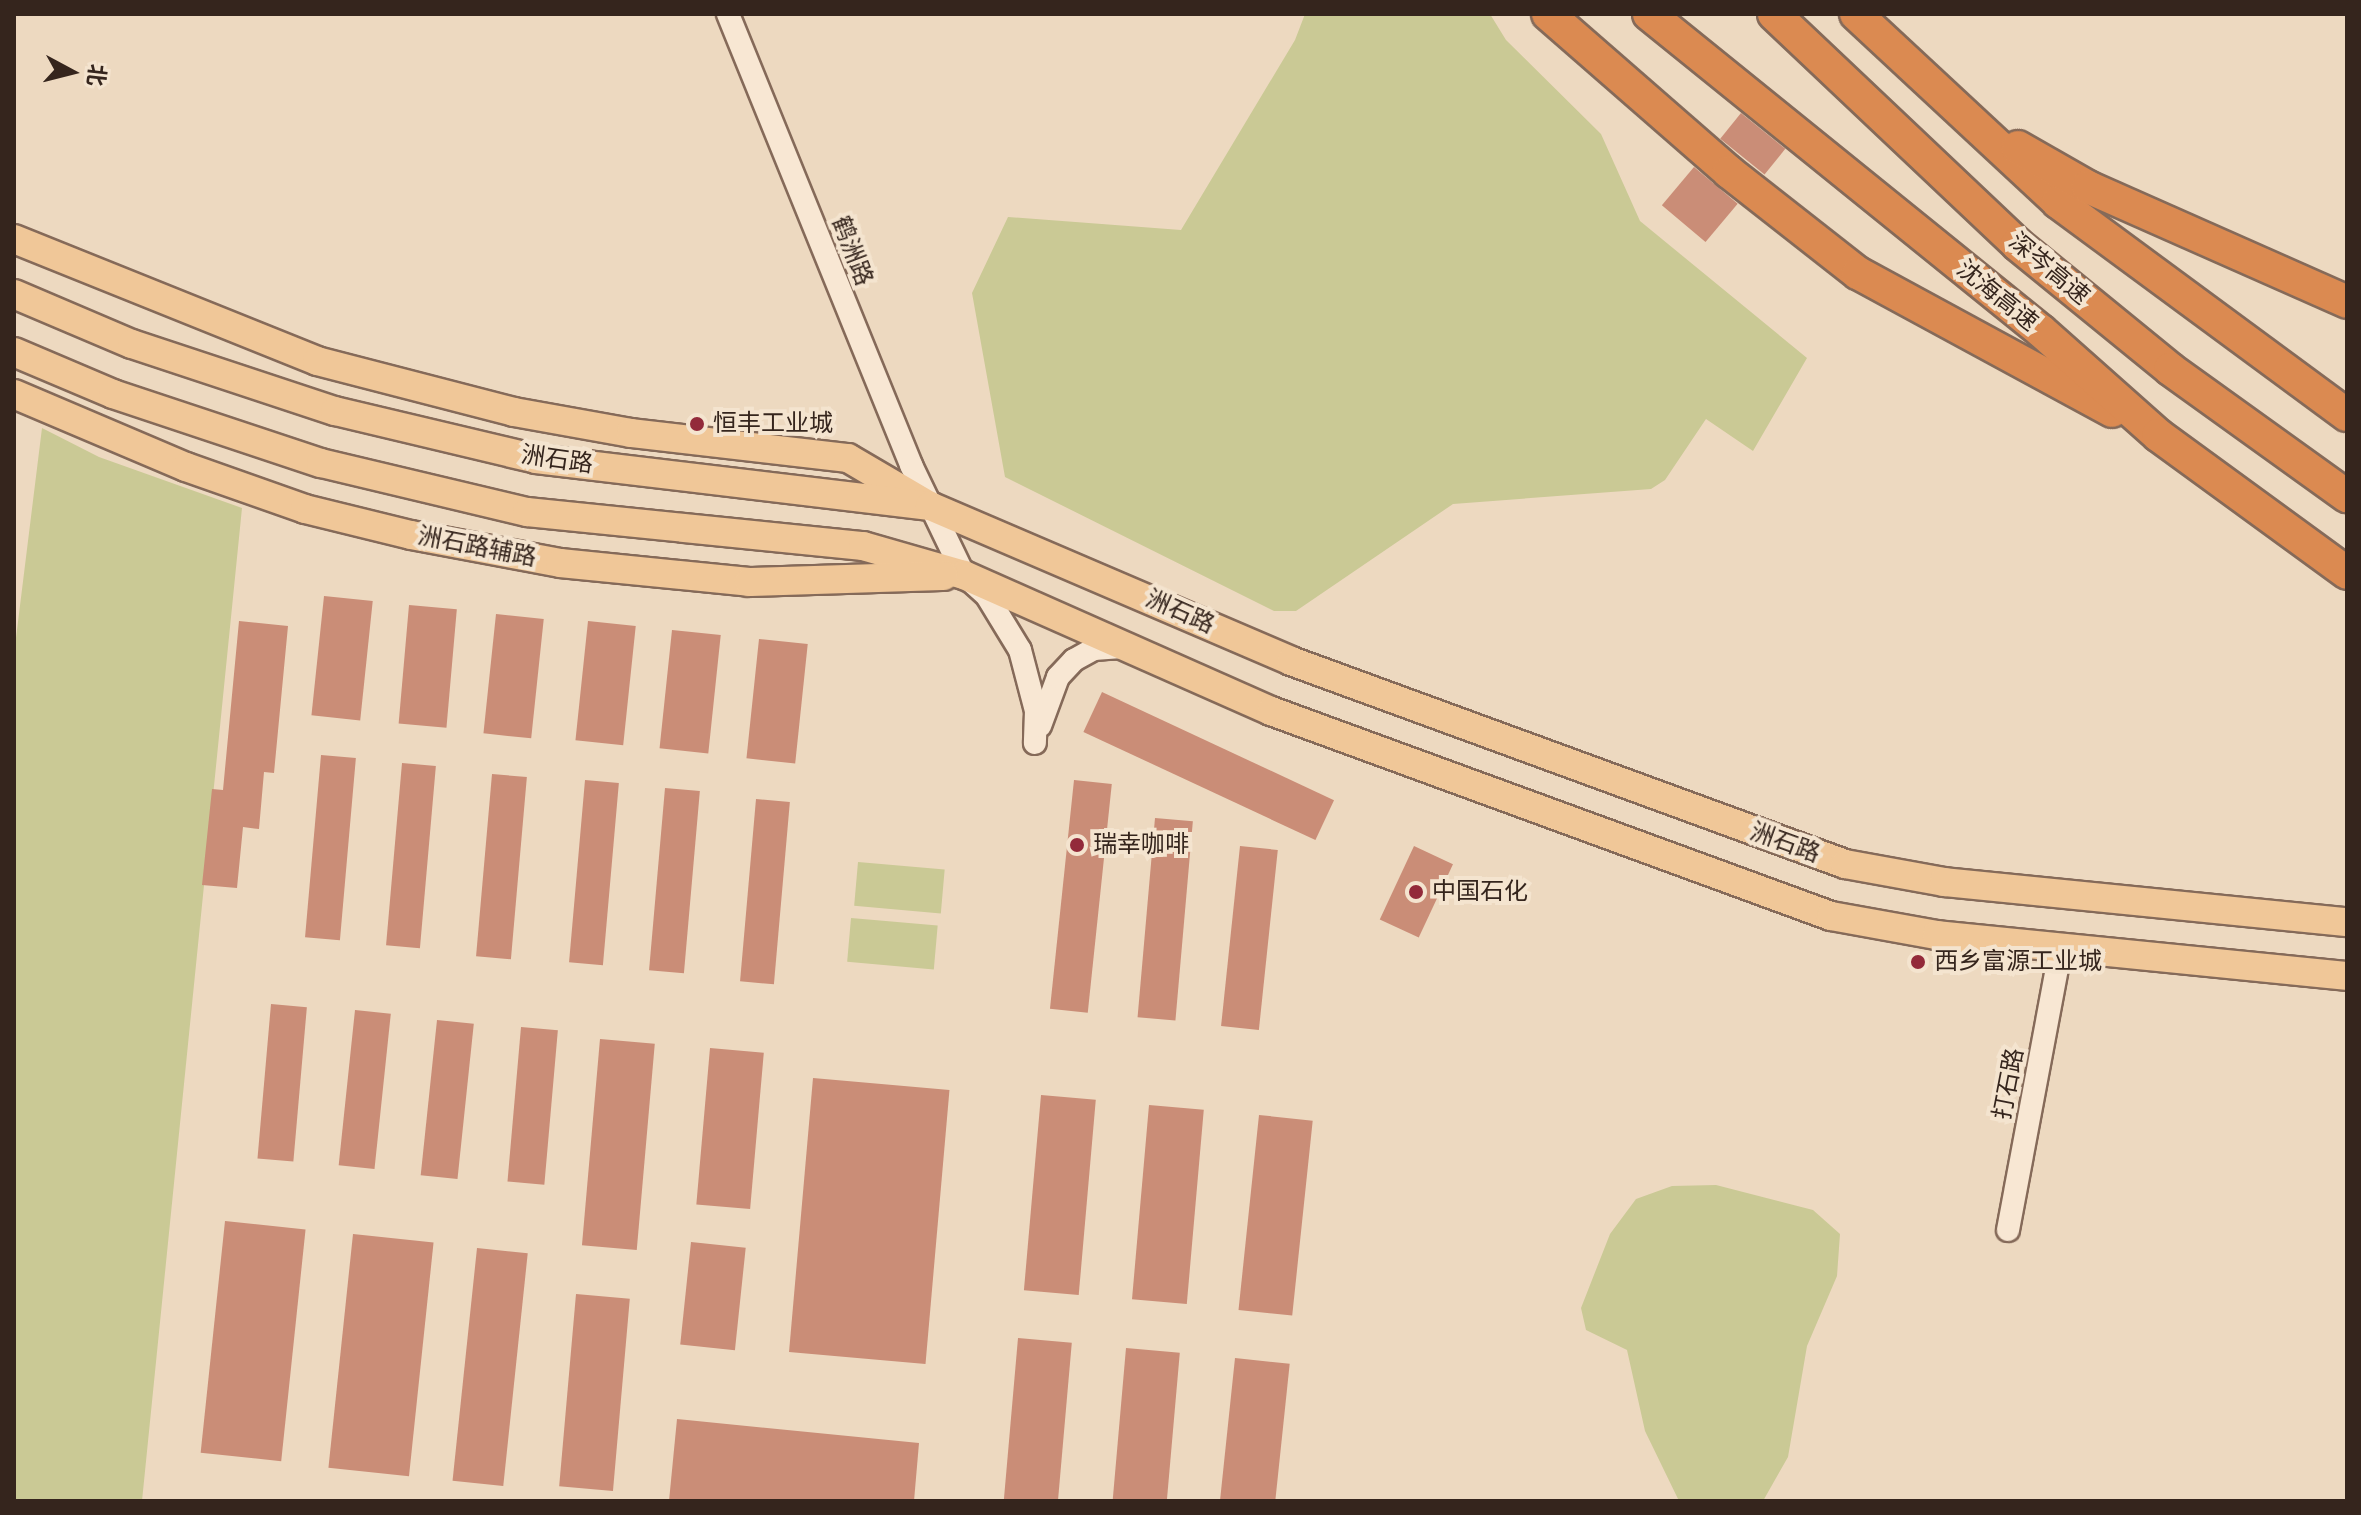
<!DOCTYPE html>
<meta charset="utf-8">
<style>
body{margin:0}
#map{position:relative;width:2361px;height:1515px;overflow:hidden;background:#edd9c0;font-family:Bitter,"Noto Sans SC",serif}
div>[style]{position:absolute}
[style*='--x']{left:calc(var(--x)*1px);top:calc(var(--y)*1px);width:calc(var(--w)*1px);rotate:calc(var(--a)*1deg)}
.green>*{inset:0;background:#cac995;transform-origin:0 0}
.building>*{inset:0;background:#ca8d77;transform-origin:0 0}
.roads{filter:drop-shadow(2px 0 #856a59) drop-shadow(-2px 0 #856a59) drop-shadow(0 2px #856a59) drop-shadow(0 -2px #856a59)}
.minor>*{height:22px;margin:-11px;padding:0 11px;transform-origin:11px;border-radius:11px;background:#f8e7d3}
.major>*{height:28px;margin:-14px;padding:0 14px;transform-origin:14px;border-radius:14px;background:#f0c798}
.highway>*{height:32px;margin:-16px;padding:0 16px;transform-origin:16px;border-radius:16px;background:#db8a51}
.dots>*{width:22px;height:22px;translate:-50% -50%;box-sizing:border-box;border:4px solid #f4e4cf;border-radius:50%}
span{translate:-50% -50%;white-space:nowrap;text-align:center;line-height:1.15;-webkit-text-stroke:8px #f4e4cf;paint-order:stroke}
.street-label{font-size:24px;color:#35251d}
.poi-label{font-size:24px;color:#35251d}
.left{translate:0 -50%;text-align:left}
.frame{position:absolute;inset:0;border:16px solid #35251d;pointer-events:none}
.north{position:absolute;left:32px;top:32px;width:80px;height:80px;-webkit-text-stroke:6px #f4e4cf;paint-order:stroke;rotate:97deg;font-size:22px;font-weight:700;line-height:32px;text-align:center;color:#35251d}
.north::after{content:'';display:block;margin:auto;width:28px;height:36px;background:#35251d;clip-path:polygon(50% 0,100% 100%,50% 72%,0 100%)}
</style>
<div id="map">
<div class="green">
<i style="clip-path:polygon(1305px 14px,1490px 14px,1506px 40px,1601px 134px,1640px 221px,1807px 358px,1753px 451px,1706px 419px,1665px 480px,1651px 489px,1453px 504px,1296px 611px,1274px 611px,1005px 477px,972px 293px,1008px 217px,1181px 230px,1295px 40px)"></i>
<i style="clip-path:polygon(42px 428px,99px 457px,242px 508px,142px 1501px,14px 1501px,14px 654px)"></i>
<i style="left:858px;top:862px;width:87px;height:44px;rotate:5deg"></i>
<i style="left:851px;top:918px;width:87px;height:44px;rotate:5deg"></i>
<i style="clip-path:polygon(1716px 1185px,1813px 1210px,1840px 1234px,1837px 1276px,1807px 1346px,1788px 1457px,1763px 1501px,1679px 1501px,1645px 1431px,1627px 1350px,1586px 1330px,1581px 1308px,1610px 1234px,1636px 1199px,1672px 1186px)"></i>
</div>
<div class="building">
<i style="left:1741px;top:113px;width:57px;height:33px;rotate:39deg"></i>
<i style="left:1694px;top:167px;width:57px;height:50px;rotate:40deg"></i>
<i style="left:324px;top:596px;width:49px;height:120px;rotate:6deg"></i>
<i style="left:409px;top:605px;width:48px;height:119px;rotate:5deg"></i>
<i style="left:496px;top:614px;width:48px;height:120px;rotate:6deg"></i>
<i style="clip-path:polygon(239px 621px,288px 626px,274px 773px,264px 772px,259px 829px,243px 827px,237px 888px,202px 885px,212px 789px,223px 790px)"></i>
<i style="left:588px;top:621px;width:48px;height:120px;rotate:6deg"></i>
<i style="left:672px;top:630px;width:49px;height:119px;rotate:6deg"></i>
<i style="left:759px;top:639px;width:49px;height:120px;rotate:6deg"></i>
<i style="left:1102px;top:692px;width:256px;height:44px;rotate:25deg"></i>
<i style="left:321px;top:755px;width:35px;height:183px;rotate:5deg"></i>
<i style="left:402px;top:763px;width:34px;height:183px;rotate:5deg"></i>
<i style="left:492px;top:774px;width:35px;height:183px;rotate:5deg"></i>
<i style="left:585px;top:780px;width:34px;height:183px;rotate:5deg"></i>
<i style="left:1074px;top:780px;width:38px;height:230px;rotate:6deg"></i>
<i style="left:665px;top:788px;width:35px;height:183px;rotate:5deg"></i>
<i style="left:756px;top:799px;width:34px;height:183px;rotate:5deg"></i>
<i style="left:1155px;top:818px;width:38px;height:200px;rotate:5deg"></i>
<i style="left:1240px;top:846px;width:38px;height:181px;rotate:6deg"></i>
<i style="left:1414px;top:846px;width:43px;height:81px;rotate:25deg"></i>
<i style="left:271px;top:1004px;width:36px;height:155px;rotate:5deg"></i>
<i style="left:355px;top:1010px;width:36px;height:156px;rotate:6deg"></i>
<i style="left:437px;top:1020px;width:37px;height:156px;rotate:6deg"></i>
<i style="left:521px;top:1027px;width:37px;height:155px;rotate:5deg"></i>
<i style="left:600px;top:1039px;width:55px;height:207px;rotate:5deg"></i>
<i style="left:710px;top:1048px;width:54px;height:157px;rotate:5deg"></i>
<i style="left:813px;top:1078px;width:137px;height:275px;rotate:5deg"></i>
<i style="left:1041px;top:1095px;width:55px;height:196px;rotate:5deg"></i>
<i style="left:1149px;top:1105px;width:55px;height:195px;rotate:5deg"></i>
<i style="left:1259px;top:1115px;width:54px;height:196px;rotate:6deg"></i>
<i style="left:225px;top:1221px;width:81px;height:233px;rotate:6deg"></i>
<i style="left:353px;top:1234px;width:81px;height:235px;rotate:6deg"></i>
<i style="left:691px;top:1242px;width:55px;height:103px;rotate:6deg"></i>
<i style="left:477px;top:1248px;width:51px;height:234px;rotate:6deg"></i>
<i style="left:576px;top:1294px;width:54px;height:193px;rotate:5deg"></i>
<i style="left:1018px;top:1338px;width:54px;height:164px;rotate:5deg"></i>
<i style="left:1126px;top:1348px;width:54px;height:154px;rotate:5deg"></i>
<i style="left:1235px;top:1358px;width:55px;height:144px;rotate:6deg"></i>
<i style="clip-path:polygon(677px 1419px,919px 1443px,914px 1501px,669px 1501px)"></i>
</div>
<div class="roads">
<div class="minor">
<i style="--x:728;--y:14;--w:487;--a:67.9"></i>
<i style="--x:911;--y:465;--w:122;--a:64.3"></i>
<i style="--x:964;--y:575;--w:31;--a:42"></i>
<i style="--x:987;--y:596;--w:63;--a:58.6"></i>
<i style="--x:1020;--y:650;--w:63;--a:75.3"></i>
<i style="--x:1036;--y:711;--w:32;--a:92"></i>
<i style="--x:1040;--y:726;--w:52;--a:-69.8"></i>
<i style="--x:1058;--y:677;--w:23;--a:-47"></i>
<i style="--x:1074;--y:660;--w:23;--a:-29"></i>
<i style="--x:1094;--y:649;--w:31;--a:-4"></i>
<i style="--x:2008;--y:1230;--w:288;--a:-79.4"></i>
</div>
<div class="major">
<i style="--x:14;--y:239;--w:327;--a:21.9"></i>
<i style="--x:317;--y:361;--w:203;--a:14.5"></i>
<i style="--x:514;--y:412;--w:119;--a:10.2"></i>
<i style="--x:631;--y:433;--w:218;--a:6.6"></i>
<i style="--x:848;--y:458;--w:91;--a:30.5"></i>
<i style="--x:14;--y:294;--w:128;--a:23"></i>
<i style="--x:132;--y:344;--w:214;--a:18.3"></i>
<i style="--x:335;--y:411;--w:207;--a:13.4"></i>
<i style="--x:536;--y:459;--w:397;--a:6.8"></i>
<i style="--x:930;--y:506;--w:393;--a:23.2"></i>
<i style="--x:1291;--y:661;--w:590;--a:20.12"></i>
<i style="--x:1845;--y:864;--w:101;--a:10.3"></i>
<i style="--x:1944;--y:882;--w:405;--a:5.7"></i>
<i style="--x:14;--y:352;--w:108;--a:23"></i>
<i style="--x:113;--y:394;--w:219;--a:18.4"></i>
<i style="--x:321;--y:463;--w:212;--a:13.4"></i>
<i style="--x:527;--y:512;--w:338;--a:5.8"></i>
<i style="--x:863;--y:546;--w:105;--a:16"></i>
<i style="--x:964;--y:575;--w:336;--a:23.9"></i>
<i style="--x:1271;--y:711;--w:596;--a:20.11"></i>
<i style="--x:1831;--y:916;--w:108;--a:10.2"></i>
<i style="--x:1937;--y:935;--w:412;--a:5.7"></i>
<i style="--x:14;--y:394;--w:187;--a:23"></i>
<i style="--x:186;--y:467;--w:126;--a:19.4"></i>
<i style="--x:305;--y:509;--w:109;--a:13.8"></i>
<i style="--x:411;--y:535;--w:152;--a:10.6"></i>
<i style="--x:560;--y:563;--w:190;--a:5.7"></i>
<i style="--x:749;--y:582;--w:195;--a:-1.8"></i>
</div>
<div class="highway">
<i style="--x:1548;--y:14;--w:240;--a:41.1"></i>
<i style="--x:1729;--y:172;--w:164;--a:38.1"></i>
<i style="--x:1858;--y:273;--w:289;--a:28.5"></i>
<i style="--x:1649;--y:14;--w:504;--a:38.96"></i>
<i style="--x:2041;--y:331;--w:157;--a:41.6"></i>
<i style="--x:2158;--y:435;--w:234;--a:36.1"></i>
<i style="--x:1774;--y:14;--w:335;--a:43.4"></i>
<i style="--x:2017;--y:244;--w:198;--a:39.2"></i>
<i style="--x:2170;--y:369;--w:218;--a:35.7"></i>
<i style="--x:1856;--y:14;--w:276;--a:42.9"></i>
<i style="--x:2058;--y:202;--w:359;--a:36.4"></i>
<i style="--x:2018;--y:147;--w:81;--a:29.7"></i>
<i style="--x:2088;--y:187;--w:283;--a:23.9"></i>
</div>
</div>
<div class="dots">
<i style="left:697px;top:424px;background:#932a3a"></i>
<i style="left:1077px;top:845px;background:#932a3a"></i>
<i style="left:1416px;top:892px;background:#932a3a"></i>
<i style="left:1918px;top:962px;background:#932a3a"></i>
</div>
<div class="street-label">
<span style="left:852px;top:251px;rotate:69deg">鹤洲路</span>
<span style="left:2049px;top:269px;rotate:40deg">深岑高速</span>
<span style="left:1997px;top:296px;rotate:39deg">沈海高速</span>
<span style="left:557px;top:460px;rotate:8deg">洲石路</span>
<span style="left:477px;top:547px;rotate:11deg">洲石路辅路</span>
<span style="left:1180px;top:612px;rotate:24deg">洲石路</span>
<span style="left:1785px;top:843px;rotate:20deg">洲石路</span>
<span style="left:2009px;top:1084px;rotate:-79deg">打石路</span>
</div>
<div class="poi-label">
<span class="left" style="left:713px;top:424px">恒丰工业城</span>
<span class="left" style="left:1093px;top:845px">瑞幸咖啡</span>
<span class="left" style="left:1432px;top:892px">中国石化</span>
<span class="left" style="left:1934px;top:962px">西乡富源工业城</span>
</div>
<div class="frame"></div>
<div class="north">北</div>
</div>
